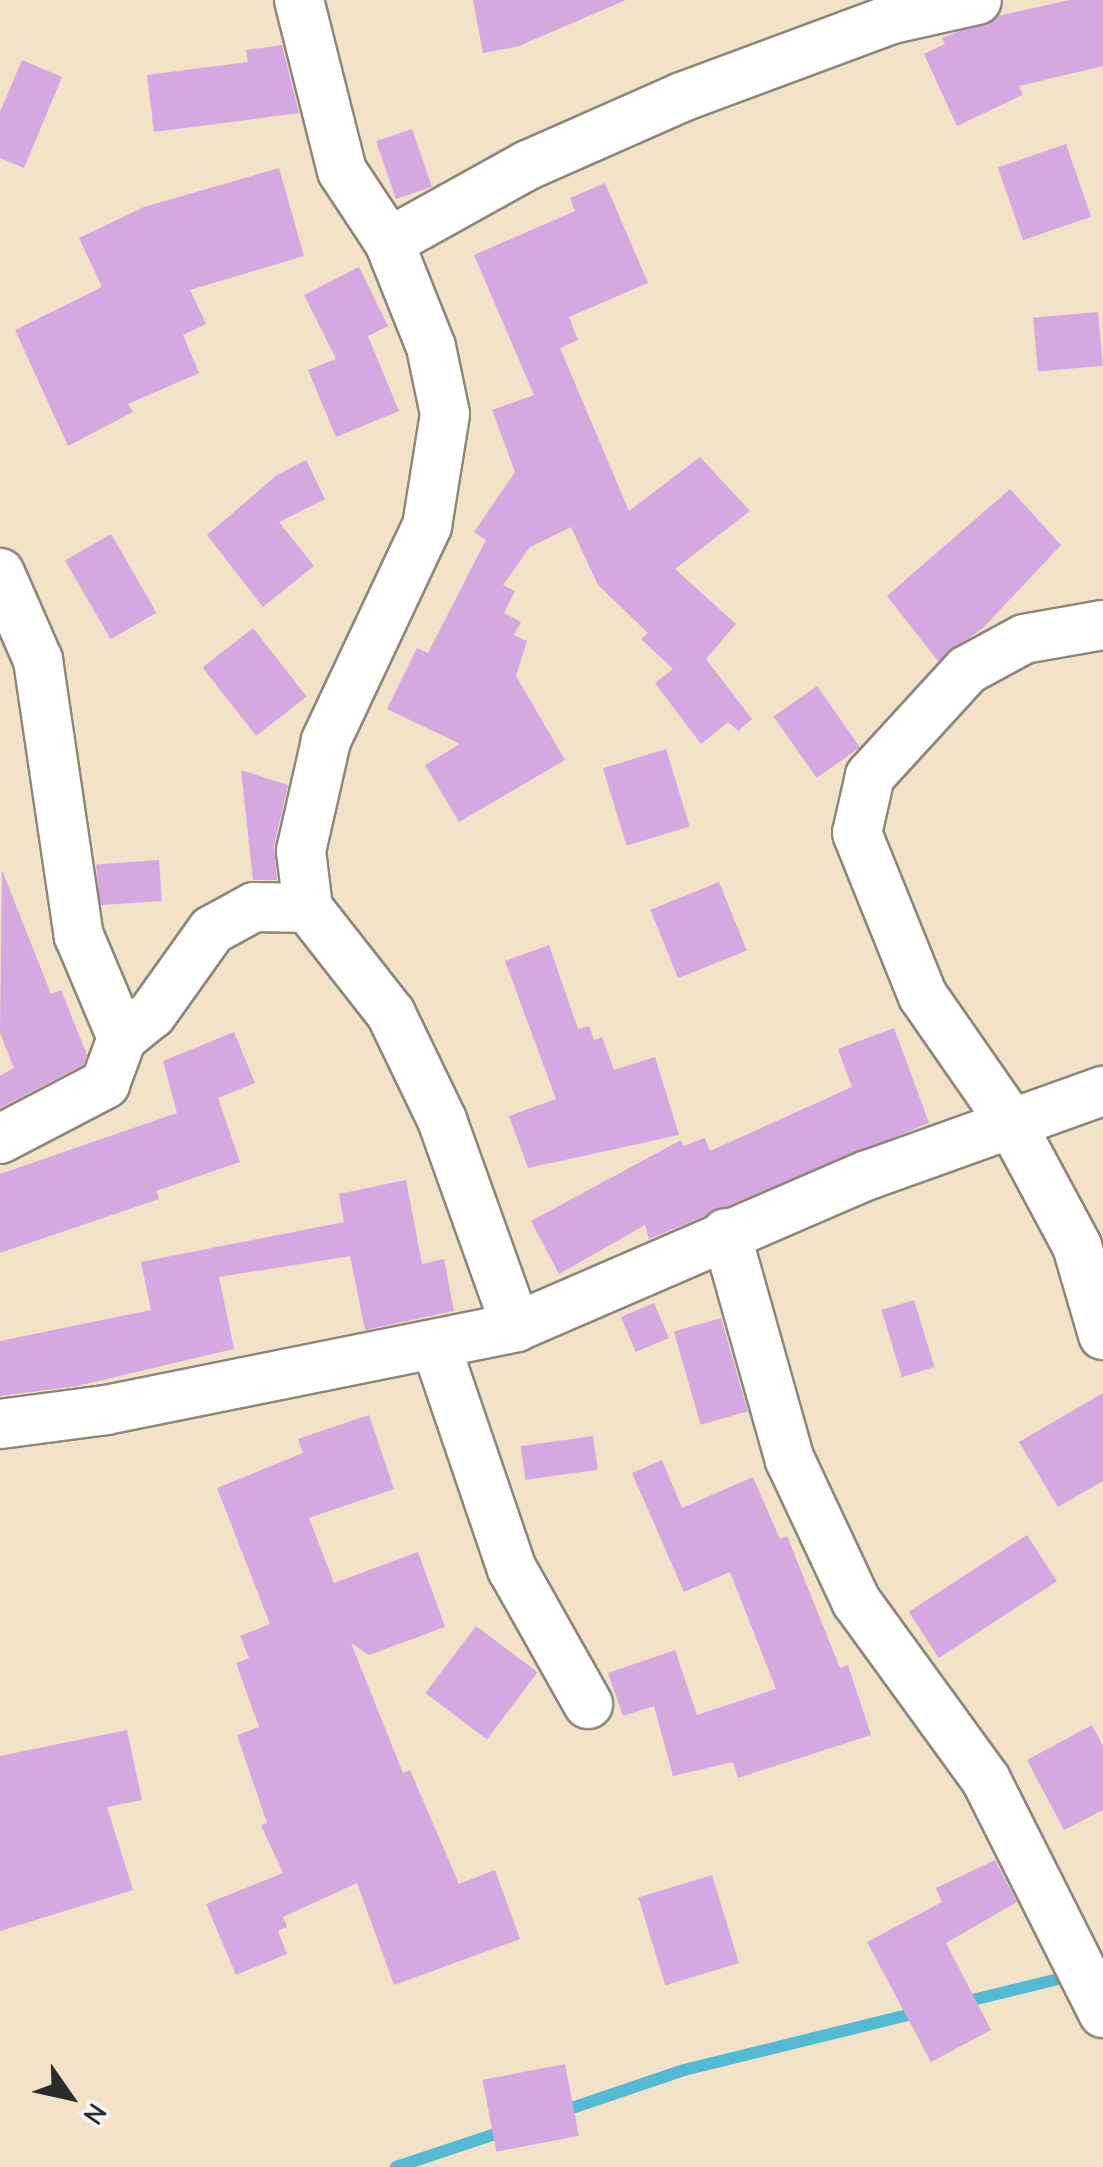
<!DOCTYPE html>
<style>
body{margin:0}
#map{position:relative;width:1103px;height:2167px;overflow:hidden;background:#f1e2c8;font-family:"Comic Neue",sans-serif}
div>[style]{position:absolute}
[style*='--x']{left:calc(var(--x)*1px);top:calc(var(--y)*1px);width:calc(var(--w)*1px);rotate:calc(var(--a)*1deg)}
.stream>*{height:12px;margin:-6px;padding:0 6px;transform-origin:6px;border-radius:6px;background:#54b9d2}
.building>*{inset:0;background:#d5a8e2;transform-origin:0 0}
.roads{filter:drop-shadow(2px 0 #8e867a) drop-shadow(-2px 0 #8e867a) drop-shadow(0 2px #8e867a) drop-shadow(0 -2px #8e867a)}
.minor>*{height:48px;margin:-24px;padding:0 24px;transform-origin:24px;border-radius:24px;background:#fff}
span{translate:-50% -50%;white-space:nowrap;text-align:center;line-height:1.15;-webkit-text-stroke:9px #f6f6f2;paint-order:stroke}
.north{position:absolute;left:20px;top:2047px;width:100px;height:100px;-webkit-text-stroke:8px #f6f6f2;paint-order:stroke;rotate:124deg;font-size:28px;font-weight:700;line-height:40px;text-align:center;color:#2b2b2b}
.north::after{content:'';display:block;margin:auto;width:35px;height:45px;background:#2b2b2b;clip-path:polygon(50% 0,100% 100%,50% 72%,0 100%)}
</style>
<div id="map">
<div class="stream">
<i style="--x:960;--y:2003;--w:114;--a:-13.7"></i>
<i style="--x:560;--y:2112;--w:131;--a:-18.7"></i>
<i style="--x:684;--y:2070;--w:244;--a:-13.8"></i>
<i style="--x:396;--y:2167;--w:117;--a:-18.4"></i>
</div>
<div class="building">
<i style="clip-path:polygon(473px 0,626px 0,519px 46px,483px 53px)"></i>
<i style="clip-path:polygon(1069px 0,1103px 0,1103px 66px,1019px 86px,1023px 95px,957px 126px,924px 54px,945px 44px,942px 38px,998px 16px)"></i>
<i style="clip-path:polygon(282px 45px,299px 113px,154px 132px,147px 75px,248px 62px,246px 50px)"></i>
<i style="clip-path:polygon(22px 60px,62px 77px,24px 168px,0 158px,0 112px)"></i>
<i style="left:412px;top:129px;width:61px;height:38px;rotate:71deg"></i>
<i style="left:1066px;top:144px;width:77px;height:72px;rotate:71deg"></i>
<i style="clip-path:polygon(279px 168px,304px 256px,190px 290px,206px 324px,183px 335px,199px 373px,128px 404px,133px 412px,68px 446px,15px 330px,102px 287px,79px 238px,144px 207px)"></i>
<i style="clip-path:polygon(605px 183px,648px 283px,569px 317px,578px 340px,560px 348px,629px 511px,700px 457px,750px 511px,675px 569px,736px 624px,706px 659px,752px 719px,738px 731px,728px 722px,701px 744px,655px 683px,673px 669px,641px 639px,648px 633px,598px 585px,571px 527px,530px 547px,503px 585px,515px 591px,504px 613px,521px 622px,514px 635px,527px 641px,516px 676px,565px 760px,459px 822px,425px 765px,460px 744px,387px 709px,417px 648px,428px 653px,486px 540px,474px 532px,515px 472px,492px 410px,534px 395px,474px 255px,575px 211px,570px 198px)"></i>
<i style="clip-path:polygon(359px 267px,388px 326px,368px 336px,399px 411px,336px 437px,308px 370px,336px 359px,304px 295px)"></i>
<i style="left:1098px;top:312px;width:54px;height:65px;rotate:85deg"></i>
<i style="clip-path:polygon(306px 460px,325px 499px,279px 522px,314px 566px,263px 607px,207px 535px,277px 475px)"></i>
<i style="clip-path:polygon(1010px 489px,1061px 545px,984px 627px,938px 661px,887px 596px)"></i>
<i style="left:111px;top:534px;width:91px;height:53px;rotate:60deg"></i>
<i style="left:253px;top:628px;width:87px;height:64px;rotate:52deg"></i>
<i style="left:817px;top:686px;width:75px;height:53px;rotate:55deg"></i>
<i style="left:666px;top:749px;width:81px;height:66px;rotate:73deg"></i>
<i style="clip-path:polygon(241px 770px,288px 785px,274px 846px,277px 880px,253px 880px)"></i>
<i style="left:159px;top:860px;width:41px;height:63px;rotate:86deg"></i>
<i style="clip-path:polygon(2px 870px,51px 994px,61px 990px,87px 1055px,83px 1065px,0 1108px,0 1076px,14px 1068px,0 1033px)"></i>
<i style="left:719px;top:882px;width:74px;height:74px;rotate:68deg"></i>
<i style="clip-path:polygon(549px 945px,578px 1029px,589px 1026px,594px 1040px,602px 1037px,614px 1070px,655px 1057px,679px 1135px,528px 1168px,509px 1116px,556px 1099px,505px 961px)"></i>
<i style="clip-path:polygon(894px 1028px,929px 1123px,649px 1239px,645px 1225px,559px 1274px,531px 1221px,681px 1140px,683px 1146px,705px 1138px,710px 1151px,852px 1087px,838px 1049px)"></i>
<i style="clip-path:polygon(234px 1032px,255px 1083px,218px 1098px,240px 1162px,156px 1191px,159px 1199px,0 1253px,0 1174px,177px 1113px,163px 1061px)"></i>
<i style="clip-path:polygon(406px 1180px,422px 1264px,444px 1259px,454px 1311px,365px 1330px,350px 1256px,219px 1277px,234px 1349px,77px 1386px,0 1396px,0 1341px,151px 1310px,141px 1262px,344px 1222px,339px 1194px)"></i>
<i style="left:914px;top:1300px;width:70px;height:34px;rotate:73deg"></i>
<i style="left:654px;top:1303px;width:38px;height:36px;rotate:67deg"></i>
<i style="left:721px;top:1318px;width:97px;height:49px;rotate:74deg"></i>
<i style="clip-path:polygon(1103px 1393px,1103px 1481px,1058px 1507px,1019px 1442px)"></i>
<i style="clip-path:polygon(369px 1415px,394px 1489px,309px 1518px,334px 1583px,418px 1552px,445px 1627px,369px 1655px,351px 1643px,403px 1773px,410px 1770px,459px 1884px,495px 1870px,520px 1939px,394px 1985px,357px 1883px,283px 1917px,287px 1927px,278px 1931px,287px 1954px,236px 1975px,206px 1904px,283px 1873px,261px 1825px,267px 1823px,237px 1735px,259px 1727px,236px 1663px,249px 1658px,240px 1636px,270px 1624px,217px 1488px,303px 1453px,298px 1439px)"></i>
<i style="left:593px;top:1436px;width:34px;height:73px;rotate:82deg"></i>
<i style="clip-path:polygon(662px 1460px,682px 1508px,753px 1477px,780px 1539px,787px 1536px,840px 1668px,848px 1665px,871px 1735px,738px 1778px,733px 1762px,673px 1776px,654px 1706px,623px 1716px,608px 1673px,675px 1650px,697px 1715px,776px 1689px,730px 1572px,684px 1592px,632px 1473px)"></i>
<i style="left:1027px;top:1535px;width:55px;height:141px;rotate:57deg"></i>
<i style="left:476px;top:1626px;width:77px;height:84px;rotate:37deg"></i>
<i style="clip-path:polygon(1092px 1725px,1103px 1746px,1103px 1810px,1064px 1830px,1027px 1760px)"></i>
<i style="clip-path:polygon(127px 1730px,142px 1800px,107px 1807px,133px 1890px,0 1931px,0 1756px)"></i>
<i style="clip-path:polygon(995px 1860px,1017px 1902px,946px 1943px,991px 2030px,931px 2062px,867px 1942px,942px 1902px,936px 1888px)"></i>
<i style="left:712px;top:1875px;width:92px;height:77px;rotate:73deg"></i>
<i style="left:565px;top:2064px;width:73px;height:84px;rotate:79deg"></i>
</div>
<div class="roads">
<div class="minor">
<i style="--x:299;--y:0;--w:176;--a:75.9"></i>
<i style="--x:342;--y:171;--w:85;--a:56.5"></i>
<i style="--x:389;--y:242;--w:113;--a:68.2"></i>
<i style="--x:431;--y:347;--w:68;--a:78.2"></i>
<i style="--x:445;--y:414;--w:113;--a:99.1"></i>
<i style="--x:427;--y:526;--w:238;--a:115.2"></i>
<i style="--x:326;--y:741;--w:113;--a:102.8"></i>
<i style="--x:301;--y:851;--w:57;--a:83"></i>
<i style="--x:308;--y:908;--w:135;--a:51.9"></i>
<i style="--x:391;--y:1014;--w:118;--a:64.3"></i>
<i style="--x:442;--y:1120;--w:220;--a:70.3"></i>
<i style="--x:389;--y:242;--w:159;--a:-29"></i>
<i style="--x:528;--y:165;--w:168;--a:-23.8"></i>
<i style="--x:682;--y:97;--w:224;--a:-20.4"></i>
<i style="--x:892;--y:19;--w:87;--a:-12.6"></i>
<i style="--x:0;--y:573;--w:95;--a:66.4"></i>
<i style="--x:38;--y:660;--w:279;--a:81.6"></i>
<i style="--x:79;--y:936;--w:111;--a:67.1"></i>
<i style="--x:1103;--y:625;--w:80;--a:170"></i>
<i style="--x:1024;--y:639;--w:65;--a:151.5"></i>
<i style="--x:967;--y:670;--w:144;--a:132.5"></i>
<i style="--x:870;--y:776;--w:58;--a:102.8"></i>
<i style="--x:857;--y:833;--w:176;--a:68"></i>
<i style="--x:923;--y:996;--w:152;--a:55.2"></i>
<i style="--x:1010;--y:1121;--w:142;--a:61.8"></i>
<i style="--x:1077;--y:1246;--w:93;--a:73.7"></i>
<i style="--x:0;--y:1139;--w:119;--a:-27.6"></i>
<i style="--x:105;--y:1084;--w:49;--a:-69.7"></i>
<i style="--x:122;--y:1038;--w:38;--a:-39"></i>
<i style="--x:152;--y:1014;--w:103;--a:-54.5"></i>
<i style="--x:212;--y:930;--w:48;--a:-28.7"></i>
<i style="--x:254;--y:907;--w:54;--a:1.1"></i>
<i style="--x:726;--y:1233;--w:236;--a:74.3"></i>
<i style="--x:790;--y:1460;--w:156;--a:64.9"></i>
<i style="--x:856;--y:1601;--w:221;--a:54"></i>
<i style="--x:986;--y:1780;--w:261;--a:63.3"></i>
<i style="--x:436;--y:1346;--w:236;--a:71.2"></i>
<i style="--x:512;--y:1569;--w:155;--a:60.6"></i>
<i style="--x:0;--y:1424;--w:107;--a:-7.5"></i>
<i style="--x:106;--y:1410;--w:418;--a:-11.4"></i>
<i style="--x:516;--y:1327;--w:383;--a:-23.4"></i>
<i style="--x:868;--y:1175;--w:250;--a:-19.7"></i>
</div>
</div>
<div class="north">N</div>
</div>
